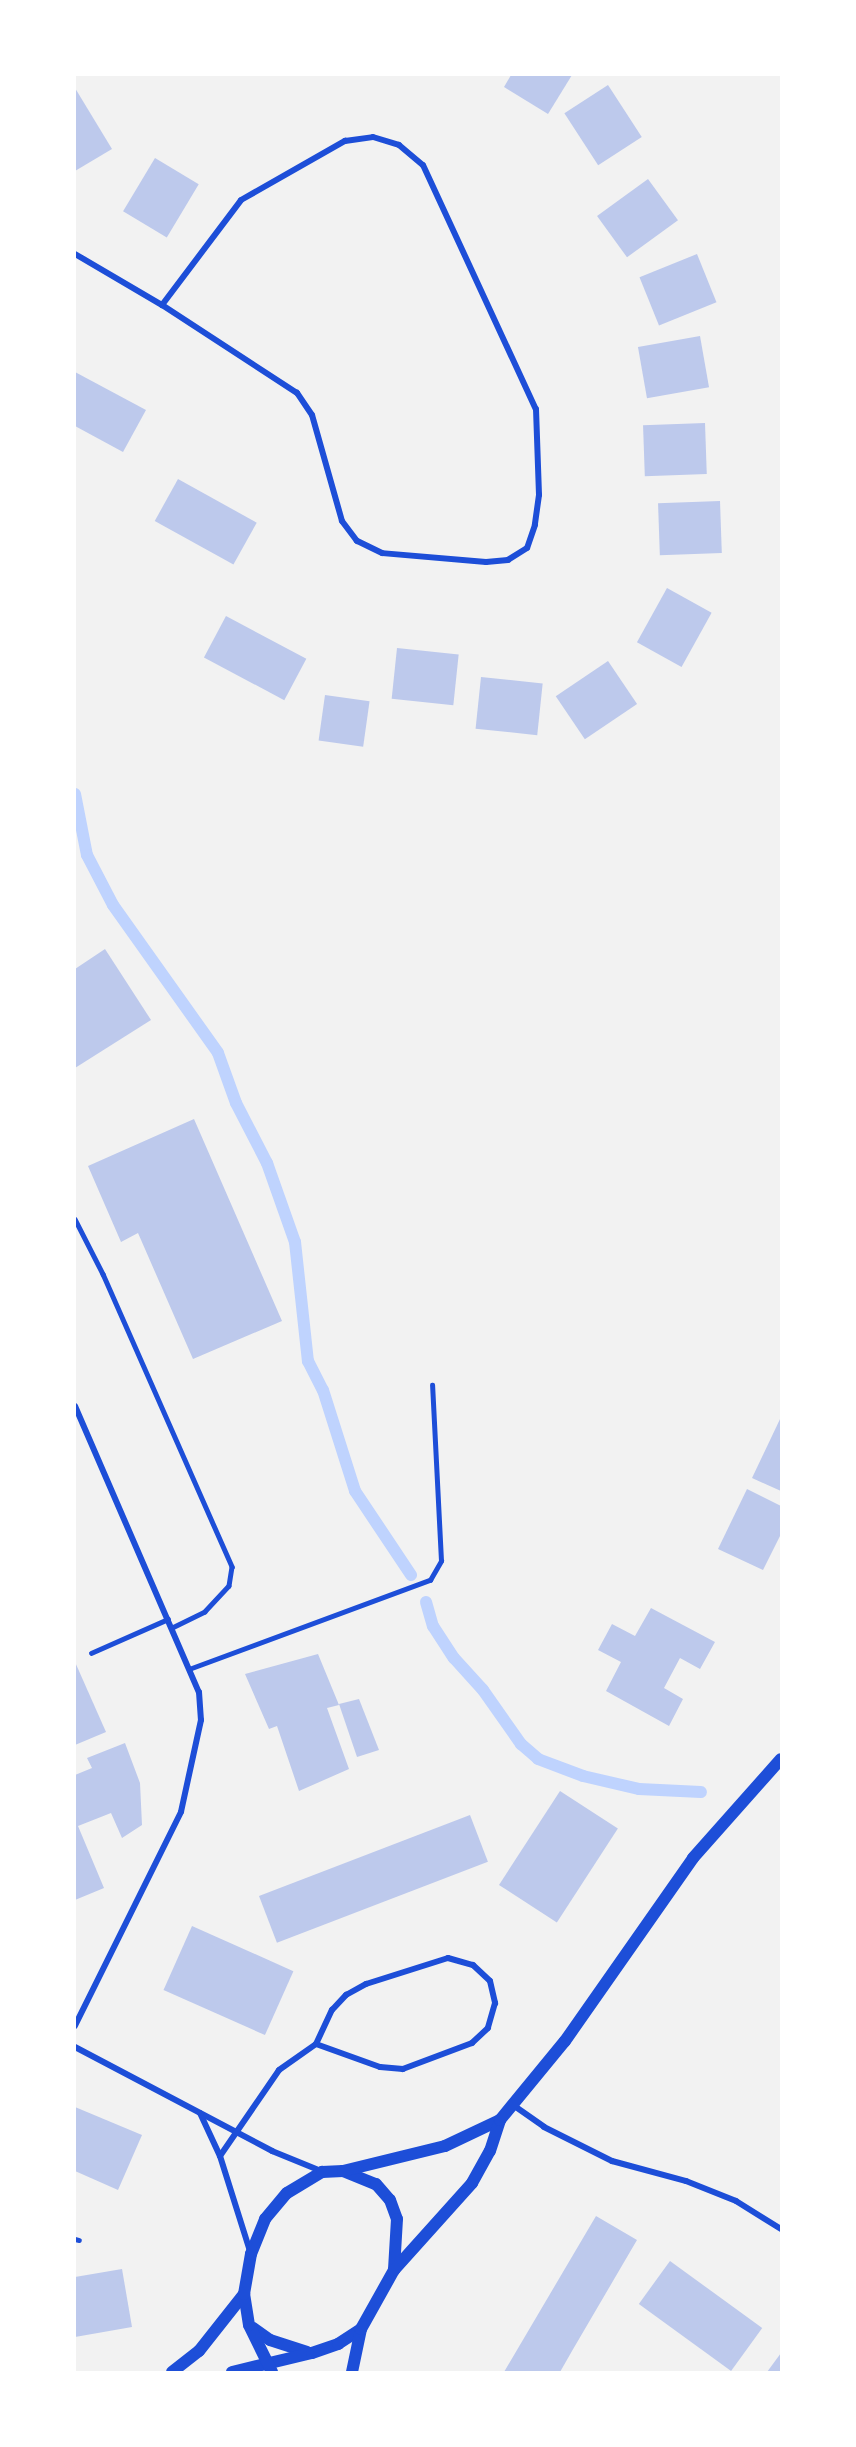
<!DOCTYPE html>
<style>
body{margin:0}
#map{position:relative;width:856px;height:2447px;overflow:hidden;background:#f2f2f2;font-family:"Fira Sans",sans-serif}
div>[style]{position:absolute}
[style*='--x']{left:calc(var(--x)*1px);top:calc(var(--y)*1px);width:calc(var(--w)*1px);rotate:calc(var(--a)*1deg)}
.stream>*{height:12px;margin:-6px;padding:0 6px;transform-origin:6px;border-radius:6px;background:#bfd3fe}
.building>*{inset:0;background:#bdc9ec;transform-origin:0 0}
.service>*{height:4.5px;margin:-2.25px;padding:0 2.25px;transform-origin:2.25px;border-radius:2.25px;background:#1d4ed8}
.minor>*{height:6px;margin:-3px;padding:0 3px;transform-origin:3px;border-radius:3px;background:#1d4ed8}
.secondary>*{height:12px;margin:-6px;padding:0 6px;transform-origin:6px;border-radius:6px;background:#1d4ed8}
span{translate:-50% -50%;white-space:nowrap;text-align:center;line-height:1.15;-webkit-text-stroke:4.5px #fff;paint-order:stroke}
.frame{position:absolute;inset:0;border:76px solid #fff;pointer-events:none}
</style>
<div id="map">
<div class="stream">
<i style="--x:75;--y:794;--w:62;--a:78.9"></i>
<i style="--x:87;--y:855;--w:56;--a:62.5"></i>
<i style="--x:113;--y:905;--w:181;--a:54.6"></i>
<i style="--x:218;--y:1053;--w:53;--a:70.2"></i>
<i style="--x:236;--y:1103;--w:68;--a:62.7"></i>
<i style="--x:267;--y:1163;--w:84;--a:70.5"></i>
<i style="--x:295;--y:1242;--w:120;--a:83.8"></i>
<i style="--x:308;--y:1361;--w:33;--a:63"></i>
<i style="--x:323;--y:1390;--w:106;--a:72.4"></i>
<i style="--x:355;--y:1491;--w:101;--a:56.3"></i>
<i style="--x:426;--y:1602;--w:25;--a:74"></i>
<i style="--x:433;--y:1626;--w:38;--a:57"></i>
<i style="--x:454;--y:1658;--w:43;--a:47.8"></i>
<i style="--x:483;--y:1690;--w:66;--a:54.9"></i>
<i style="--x:521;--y:1744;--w:23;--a:41"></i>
<i style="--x:538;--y:1759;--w:48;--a:20.7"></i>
<i style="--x:583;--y:1776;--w:57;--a:13.1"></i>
<i style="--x:639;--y:1789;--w:62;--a:2.8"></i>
</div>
<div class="building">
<i style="clip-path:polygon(511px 75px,572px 75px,548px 114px,504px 87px)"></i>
<i style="left:608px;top:85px;width:62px;height:52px;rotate:57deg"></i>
<i style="clip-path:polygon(75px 88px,112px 149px,75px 171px)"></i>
<i style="left:155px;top:158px;width:51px;height:62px;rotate:31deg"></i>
<i style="left:648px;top:179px;width:51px;height:63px;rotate:54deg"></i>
<i style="left:697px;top:254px;width:52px;height:62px;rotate:68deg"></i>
<i style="left:700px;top:336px;width:52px;height:63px;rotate:80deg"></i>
<i style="clip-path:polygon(75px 372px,146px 410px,123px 452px,75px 426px)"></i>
<i style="left:705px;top:423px;width:51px;height:62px;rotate:88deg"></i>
<i style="left:178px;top:479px;width:90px;height:48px;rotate:29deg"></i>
<i style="left:720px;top:501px;width:52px;height:62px;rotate:88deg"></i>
<i style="left:667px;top:588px;width:51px;height:62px;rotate:29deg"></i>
<i style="left:226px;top:616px;width:91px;height:47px;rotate:28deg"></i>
<i style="left:397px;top:648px;width:62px;height:51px;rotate:6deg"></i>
<i style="left:608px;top:661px;width:52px;height:63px;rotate:56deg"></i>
<i style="left:481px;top:677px;width:62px;height:52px;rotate:6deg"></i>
<i style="left:325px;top:695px;width:45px;height:46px;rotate:8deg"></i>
<i style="clip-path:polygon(105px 949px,151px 1020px,75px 1068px,75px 969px)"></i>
<i style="clip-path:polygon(194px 1119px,282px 1321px,193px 1359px,138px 1233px,121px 1242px,88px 1166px)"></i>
<i style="clip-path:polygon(781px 1417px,781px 1491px,752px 1478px)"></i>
<i style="clip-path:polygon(747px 1489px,781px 1506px,781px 1534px,763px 1570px,718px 1549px)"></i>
<i style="clip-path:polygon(651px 1608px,715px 1642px,700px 1669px,680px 1658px,664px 1688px,683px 1699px,669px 1726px,606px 1691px,621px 1662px,598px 1650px,612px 1624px,635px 1636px)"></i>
<i style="clip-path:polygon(318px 1654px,339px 1705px,327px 1708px,349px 1769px,299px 1791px,277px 1726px,269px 1729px,245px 1674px)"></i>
<i style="clip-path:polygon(75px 1662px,106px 1732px,75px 1745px)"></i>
<i style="clip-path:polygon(359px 1699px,379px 1750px,357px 1757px,339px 1704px)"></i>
<i style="clip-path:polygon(125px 1743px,140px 1783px,142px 1825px,122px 1838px,111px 1813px,78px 1826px,104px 1888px,75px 1900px,75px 1775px,92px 1768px,87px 1758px)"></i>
<i style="left:560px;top:1791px;width:69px;height:112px;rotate:33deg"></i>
<i style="left:470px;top:1815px;width:50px;height:226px;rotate:69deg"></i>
<i style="left:192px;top:1926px;width:111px;height:70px;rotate:24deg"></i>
<i style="clip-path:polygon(75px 2107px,142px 2135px,118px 2190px,75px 2171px)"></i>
<i style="clip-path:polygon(596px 2216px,637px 2240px,572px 2351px,560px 2372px,504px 2372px)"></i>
<i style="left:670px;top:2261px;width:114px;height:53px;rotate:36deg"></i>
<i style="clip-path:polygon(122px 2269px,132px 2327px,75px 2337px,75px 2277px)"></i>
<i style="clip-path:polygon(781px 2353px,781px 2372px,767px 2372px)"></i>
</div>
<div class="service">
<i style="--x:75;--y:1219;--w:62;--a:63"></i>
<i style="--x:103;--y:1274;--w:320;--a:66.2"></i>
<i style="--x:232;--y:1567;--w:19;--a:99"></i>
<i style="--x:229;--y:1586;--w:35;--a:133"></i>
<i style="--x:205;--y:1612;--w:37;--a:154"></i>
<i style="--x:91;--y:1653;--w:84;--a:-23.8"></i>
<i style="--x:189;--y:1669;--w:257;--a:-20.3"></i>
<i style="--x:430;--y:1580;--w:22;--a:-60"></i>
<i style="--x:441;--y:1561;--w:176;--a:-92.9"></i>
<i style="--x:75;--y:2239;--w:4;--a:14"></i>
</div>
<div class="minor">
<i style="--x:373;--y:137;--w:27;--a:17"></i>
<i style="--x:399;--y:145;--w:31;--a:40"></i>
<i style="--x:423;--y:165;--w:269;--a:65.2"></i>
<i style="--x:536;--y:409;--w:86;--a:88"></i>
<i style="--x:539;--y:495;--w:30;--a:98"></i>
<i style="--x:535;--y:525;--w:24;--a:109"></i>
<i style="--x:527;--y:548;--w:22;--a:148"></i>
<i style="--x:508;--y:560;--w:22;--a:175"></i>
<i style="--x:486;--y:562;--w:104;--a:-175.1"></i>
<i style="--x:382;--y:553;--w:28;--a:-154"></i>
<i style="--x:357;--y:541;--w:25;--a:-127"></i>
<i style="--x:342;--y:521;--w:110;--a:-105.8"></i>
<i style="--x:312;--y:415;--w:27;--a:-124"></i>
<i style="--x:297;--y:393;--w:161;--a:-146.9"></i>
<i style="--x:162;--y:305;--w:131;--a:-53"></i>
<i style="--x:241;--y:200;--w:120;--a:-29.6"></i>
<i style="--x:345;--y:141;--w:28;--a:-8"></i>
<i style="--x:75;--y:254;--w:101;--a:30.4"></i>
<i style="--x:75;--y:1406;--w:312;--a:66.6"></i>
<i style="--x:199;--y:1692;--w:28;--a:86"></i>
<i style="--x:201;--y:1720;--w:94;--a:102.3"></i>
<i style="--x:181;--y:1812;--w:239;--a:116.4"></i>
<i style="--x:75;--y:2047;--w:223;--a:27.8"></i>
<i style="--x:272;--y:2151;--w:53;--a:22.2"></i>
<i style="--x:513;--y:2105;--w:38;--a:35"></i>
<i style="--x:544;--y:2127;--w:76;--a:26.6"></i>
<i style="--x:612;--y:2161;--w:77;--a:15.1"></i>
<i style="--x:686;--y:2181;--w:54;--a:21.8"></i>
<i style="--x:736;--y:2201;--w:53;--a:31.9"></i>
<i style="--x:200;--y:2113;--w:47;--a:65.1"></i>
<i style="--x:220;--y:2156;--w:100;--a:72.5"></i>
<i style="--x:220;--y:2156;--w:104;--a:-55.5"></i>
<i style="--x:279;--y:2070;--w:45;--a:-35.1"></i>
<i style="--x:316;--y:2044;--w:38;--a:-65"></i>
<i style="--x:332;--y:2010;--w:21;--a:-47"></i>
<i style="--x:346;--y:1995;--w:23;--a:-29"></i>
<i style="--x:366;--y:1984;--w:86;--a:-17.6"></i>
<i style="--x:448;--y:1958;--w:26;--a:16"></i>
<i style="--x:473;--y:1965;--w:23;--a:43"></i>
<i style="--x:490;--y:1981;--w:23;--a:77"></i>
<i style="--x:495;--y:2003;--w:26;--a:106"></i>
<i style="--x:488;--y:2028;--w:22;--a:137"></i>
<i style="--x:472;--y:2043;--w:74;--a:159.4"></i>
<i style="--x:403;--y:2069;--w:23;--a:-175"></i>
<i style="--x:380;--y:2067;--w:68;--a:-160.2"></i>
</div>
<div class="secondary">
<i style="--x:343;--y:2171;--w:35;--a:22"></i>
<i style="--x:376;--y:2184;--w:21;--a:49"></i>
<i style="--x:390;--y:2200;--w:20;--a:70"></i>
<i style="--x:397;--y:2219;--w:51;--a:93.4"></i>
<i style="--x:253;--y:2328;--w:21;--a:35"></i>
<i style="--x:270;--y:2340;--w:39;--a:18"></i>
<i style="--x:172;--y:2372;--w:34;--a:-38"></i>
<i style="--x:199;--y:2351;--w:73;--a:-51.7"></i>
<i style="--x:232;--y:2372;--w:82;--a:-13.4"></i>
<i style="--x:312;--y:2353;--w:28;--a:-19"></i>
<i style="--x:338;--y:2344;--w:27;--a:-33"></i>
<i style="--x:272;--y:2372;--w:52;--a:-116.1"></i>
<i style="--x:249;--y:2325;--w:31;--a:-99"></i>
<i style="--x:244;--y:2294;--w:41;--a:-80.1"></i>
<i style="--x:251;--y:2254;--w:38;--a:-68"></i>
<i style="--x:265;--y:2219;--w:34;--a:-50"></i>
<i style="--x:287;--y:2193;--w:41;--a:-31"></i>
<i style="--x:322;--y:2172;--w:21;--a:-3"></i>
<i style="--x:343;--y:2171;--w:105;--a:-13.8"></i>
<i style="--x:445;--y:2146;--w:61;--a:-25.3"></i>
<i style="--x:352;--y:2372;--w:44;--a:-78.2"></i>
<i style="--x:361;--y:2329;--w:68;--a:-60.8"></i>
<i style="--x:394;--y:2270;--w:117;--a:-48.1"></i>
<i style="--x:472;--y:2183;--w:37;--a:-61"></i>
<i style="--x:490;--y:2151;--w:33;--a:-72"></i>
<i style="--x:500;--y:2120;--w:102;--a:-50.6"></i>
<i style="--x:565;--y:2041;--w:223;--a:-55"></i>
<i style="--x:693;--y:1858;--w:132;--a:-48.4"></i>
</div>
<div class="frame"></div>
</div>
